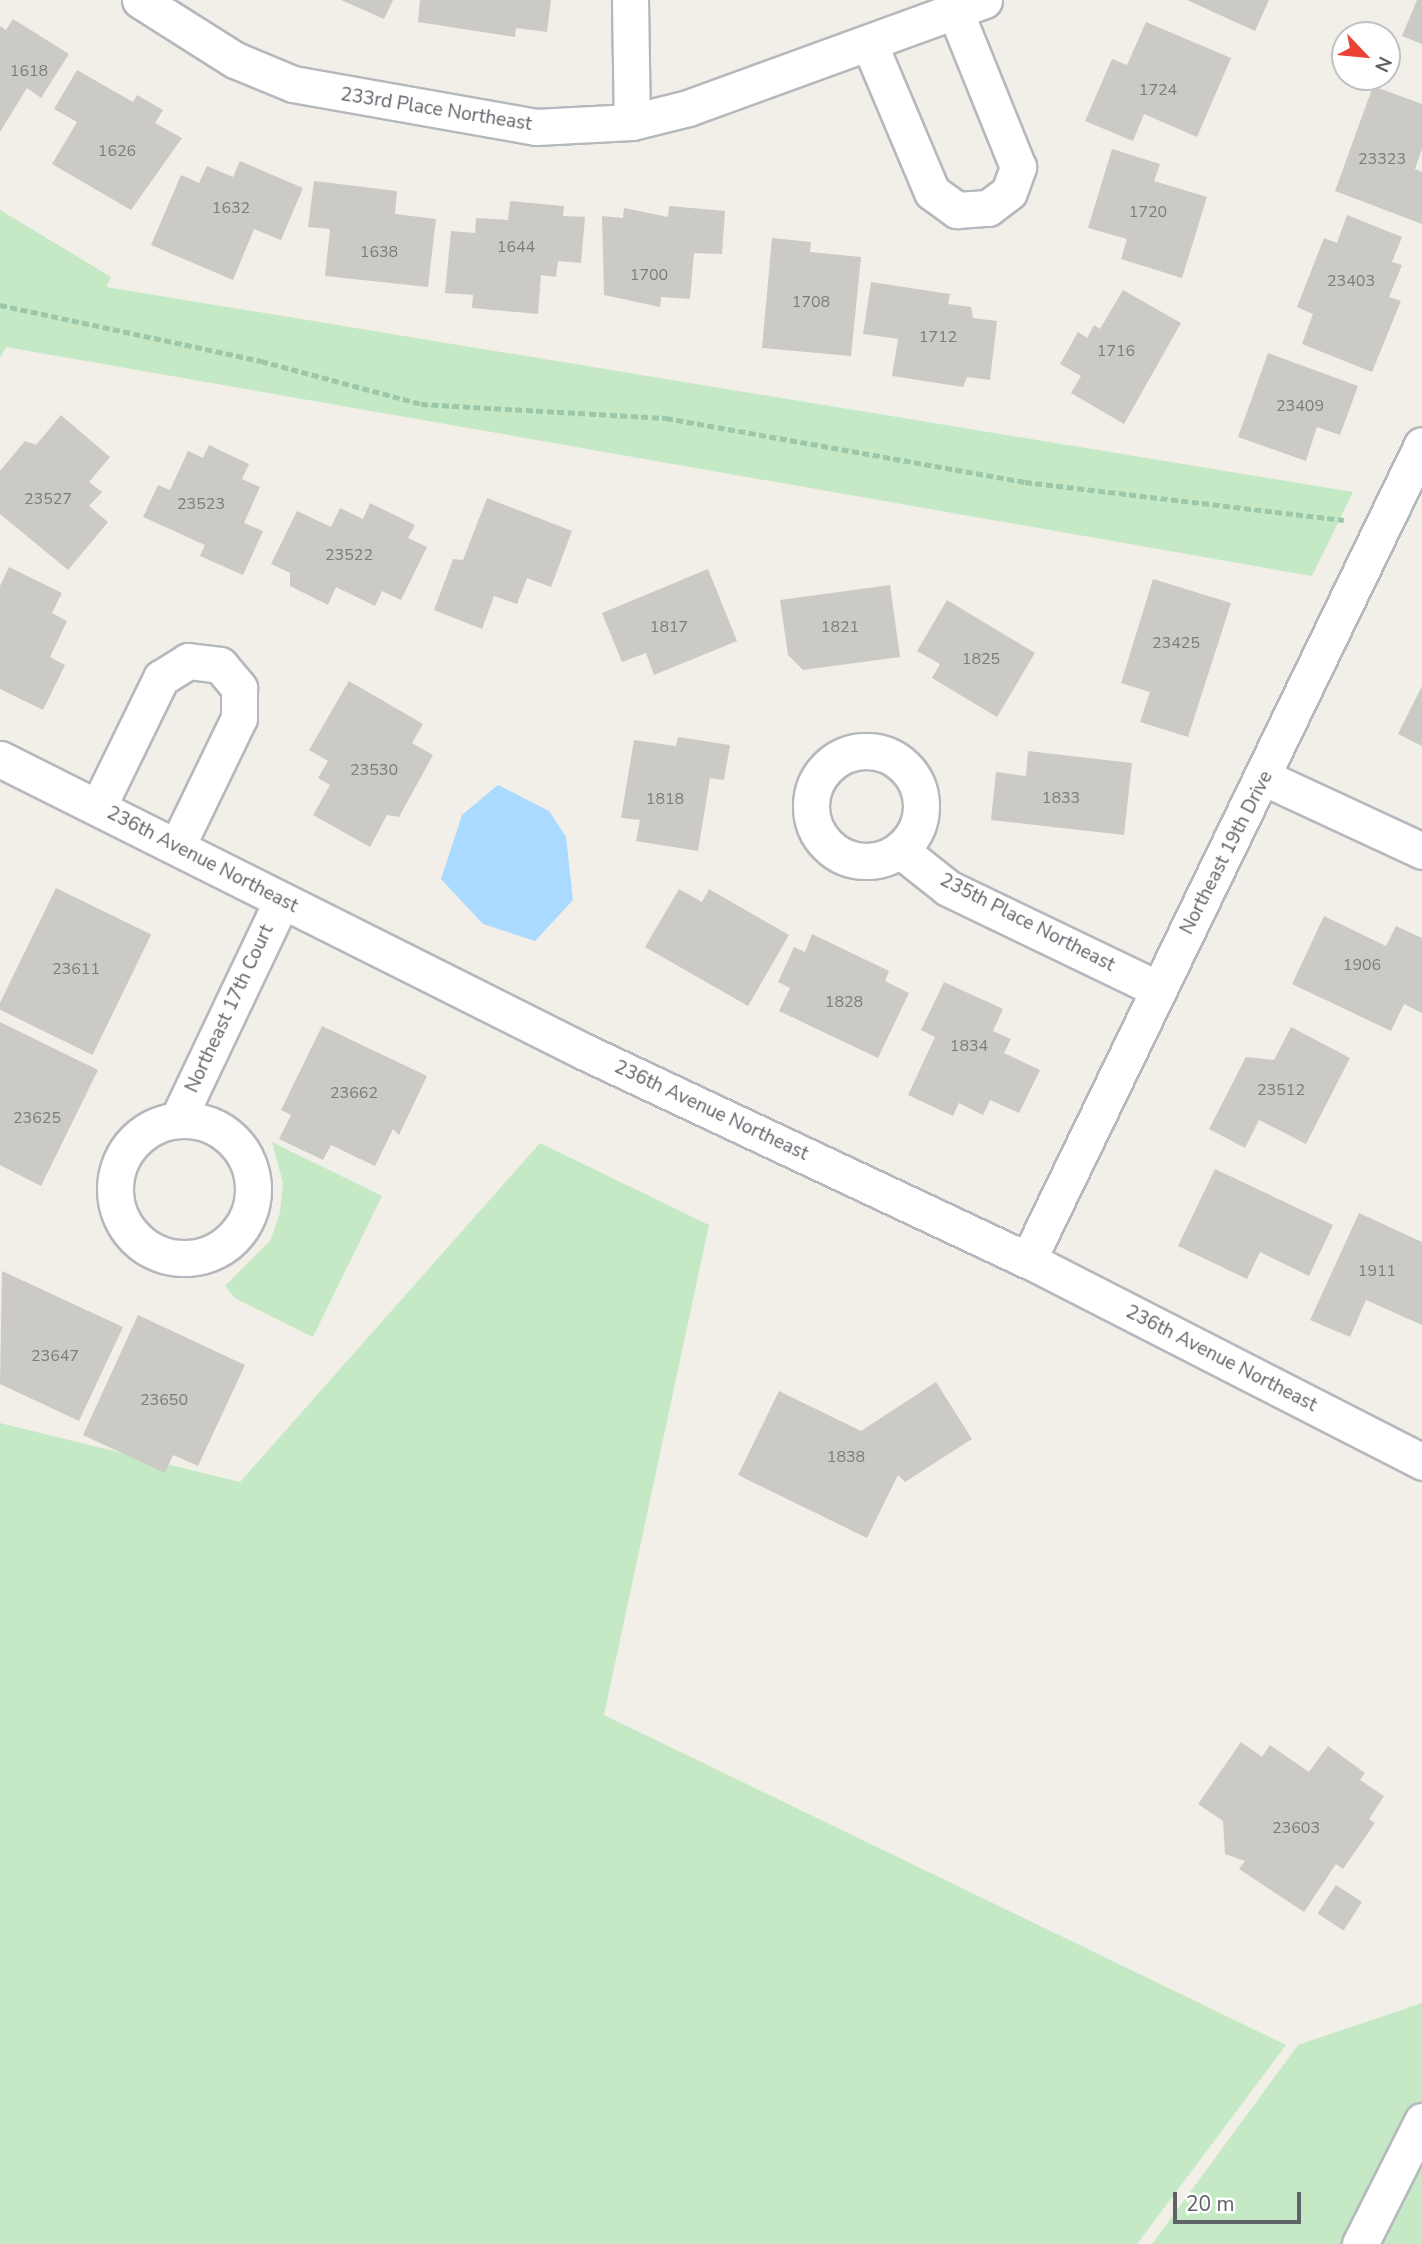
<!DOCTYPE html>
<style>
body{margin:0}
#map{position:relative;width:1422px;height:2244px;overflow:hidden;background:#f1efe8;font-family:"Nunito Sans",sans-serif}
div>[style]{position:absolute}
[style*='--x']{left:calc(var(--x)*1px);top:calc(var(--y)*1px);width:calc(var(--w)*1px);rotate:calc(var(--a)*1deg)}
.green>*{inset:0;background:#c5e8c5}
.water>*{inset:0;background:#aadaff}
.building>*{inset:0;background:#cccac5;transform-origin:0 0}
.path>*{height:4.5px;margin-top:-2.25px;transform-origin:0;background:repeating-linear-gradient(90deg,#9cc7a9 0 7px,transparent 0 10.5px)}
.roads{filter:drop-shadow(2px 0 #b5b8bc) drop-shadow(-2px 0 #b5b8bc) drop-shadow(0 2px #b5b8bc) drop-shadow(0 -2px #b5b8bc)}
.minor>*{height:35px;margin:-17.5px;padding:0 17.5px;transform-origin:17.5px;border-radius:17.5px;background:#fff}
.minor>.ring{margin:-17.5px;padding:0;box-sizing:content-box;background:none;border:35px solid #fff;border-radius:50%}
span{translate:-50% -50%;white-space:nowrap;text-align:center;line-height:1.15;-webkit-text-stroke:5px #fff;paint-order:stroke}
.number-label{font-size:16px;color:#7a7d7f}
.number-label span{-webkit-text-stroke-width:0}
.street-label{font-size:19px;color:#5f6368}
.north{position:absolute;left:1331px;top:21px;width:70px;height:70px;box-sizing:border-box;background:#fff;border:2px solid #bfc1c3;border-radius:50%;rotate:116deg;font-size:19px;font-weight:700;line-height:28px;text-align:center;color:#5f6368}
.north::after{content:'';display:block;margin:auto;width:24px;height:32px;background:#ea4335;clip-path:polygon(50% 0,100% 100%,50% 72%,0 100%)}
.scale{position:absolute;left:1173px;top:2192px;width:128px;height:32px;box-sizing:border-box;border:4px solid #5f6368;border-top:0;padding-left:9px;font-size:21px;line-height:24px;white-space:nowrap;color:#5f6368;-webkit-text-stroke:5px #fff;paint-order:stroke}
</style>
<div id="map">
<div class="green">
<i style="clip-path:polygon(0 210px,111px 277px,106px 287px,1353px 492px,1312px 576px,6px 347px,0 358px)"></i>
<i style="clip-path:polygon(272px 1142px,382px 1196px,313px 1337px,235px 1298px,225px 1286px,270px 1241px,280px 1213px,283px 1183px)"></i>
<i style="clip-path:polygon(540px 1143px,709px 1225px,604px 1715px,1286px 2045px,1137px 2244px,0 2244px,0 1423px,240px 1482px)"></i>
<i style="clip-path:polygon(1422px 2003px,1422px 2244px,1152px 2244px,1298px 2045px)"></i>
</div>
<div class="water">
<i style="clip-path:polygon(498px 785px,549px 811px,566px 837px,573px 900px,535px 941px,483px 924px,441px 879px,462px 815px)"></i>
</div>
<div class="building">
<i style="clip-path:polygon(341px 0,393px 0,384px 19px)"></i>
<i style="clip-path:polygon(420px 0,551px 0,547px 32px,516px 28px,515px 37px,418px 22px)"></i>
<i style="clip-path:polygon(1187px 0,1269px 0,1255px 31px)"></i>
<i style="clip-path:polygon(1417px 0,1422px 0,1422px 44px,1402px 36px)"></i>
<i style="clip-path:polygon(13px 19px,69px 54px,41px 98px,27px 88px,0 132px,0 26px,6px 30px)"></i>
<i style="clip-path:polygon(1146px 22px,1231px 58px,1197px 137px,1144px 114px,1133px 141px,1085px 121px,1112px 59px,1127px 65px)"></i>
<i style="clip-path:polygon(77px 70px,133px 102px,137px 95px,163px 110px,155px 123px,182px 138px,131px 210px,52px 164px,77px 122px,54px 109px)"></i>
<i style="clip-path:polygon(1373px 86px,1422px 104px,1422px 149px,1415px 169px,1422px 172px,1422px 224px,1335px 191px)"></i>
<i style="clip-path:polygon(1112px 149px,1160px 164px,1154px 181px,1207px 197px,1182px 278px,1121px 259px,1127px 239px,1088px 228px)"></i>
<i style="clip-path:polygon(240px 161px,303px 188px,281px 240px,254px 229px,233px 280px,151px 245px,181px 175px,199px 183px,207px 166px,233px 177px)"></i>
<i style="clip-path:polygon(314px 181px,397px 191px,395px 214px,436px 219px,428px 287px,325px 276px,330px 229px,308px 227px)"></i>
<i style="clip-path:polygon(510px 201px,564px 206px,563px 216px,585px 217px,581px 263px,558px 261px,556px 277px,541px 275px,538px 314px,472px 308px,473px 295px,445px 293px,451px 231px,475px 233px,476px 218px,508px 220px)"></i>
<i style="clip-path:polygon(669px 206px,725px 211px,722px 254px,694px 253px,690px 299px,661px 297px,660px 307px,604px 295px,602px 216px,623px 218px,624px 208px,668px 217px)"></i>
<i style="clip-path:polygon(1347px 215px,1402px 237px,1392px 262px,1402px 265px,1389px 297px,1401px 301px,1372px 372px,1302px 344px,1313px 314px,1297px 307px,1324px 238px,1337px 243px)"></i>
<i style="clip-path:polygon(772px 238px,811px 242px,810px 252px,861px 257px,851px 356px,762px 348px)"></i>
<i style="clip-path:polygon(871px 282px,950px 294px,948px 304px,971px 307px,973px 318px,997px 321px,990px 380px,967px 377px,963px 387px,892px 376px,898px 339px,863px 334px)"></i>
<i style="clip-path:polygon(1123px 290px,1181px 323px,1124px 424px,1071px 393px,1081px 376px,1060px 364px,1078px 332px,1087px 338px,1094px 325px,1100px 329px)"></i>
<i style="clip-path:polygon(1268px 353px,1358px 386px,1340px 435px,1317px 427px,1306px 461px,1238px 437px)"></i>
<i style="clip-path:polygon(61px 415px,110px 457px,89px 482px,102px 492px,89px 506px,108px 522px,68px 570px,0 514px,0 471px,25px 441px,36px 445px)"></i>
<i style="clip-path:polygon(209px 445px,249px 464px,242px 479px,260px 487px,244px 523px,263px 531px,243px 575px,200px 556px,205px 545px,143px 517px,158px 485px,170px 490px,188px 451px,203px 458px)"></i>
<i style="clip-path:polygon(487px 498px,572px 531px,551px 587px,527px 578px,517px 604px,494px 596px,482px 629px,434px 610px,453px 559px,463px 560px)"></i>
<i style="clip-path:polygon(370px 503px,415px 525px,408px 538px,427px 547px,401px 600px,382px 591px,375px 606px,336px 587px,328px 605px,290px 586px,290px 573px,271px 564px,297px 511px,331px 527px,340px 508px,363px 519px)"></i>
<i style="clip-path:polygon(9px 567px,62px 593px,52px 613px,67px 621px,50px 657px,65px 665px,43px 710px,0 689px,0 586px)"></i>
<i style="clip-path:polygon(708px 569px,737px 641px,654px 675px,646px 653px,622px 662px,602px 613px)"></i>
<i style="clip-path:polygon(1153px 579px,1231px 603px,1188px 737px,1140px 722px,1150px 692px,1121px 683px)"></i>
<i style="clip-path:polygon(890px 585px,900px 657px,803px 670px,788px 655px,780px 600px)"></i>
<i style="clip-path:polygon(947px 600px,1035px 653px,997px 717px,932px 678px,940px 664px,917px 651px)"></i>
<i style="clip-path:polygon(349px 681px,423px 724px,412px 743px,433px 755px,399px 817px,387px 815px,370px 847px,313px 815px,330px 785px,318px 778px,328px 761px,309px 750px)"></i>
<i style="clip-path:polygon(1422px 686px,1422px 746px,1398px 734px)"></i>
<i style="clip-path:polygon(678px 737px,730px 745px,724px 780px,710px 778px,698px 851px,636px 841px,640px 820px,621px 818px,634px 740px,676px 746px)"></i>
<i style="clip-path:polygon(1028px 751px,1132px 763px,1124px 835px,991px 820px,996px 772px,1026px 776px)"></i>
<i style="left:56px;top:888px;width:106px;height:134px;rotate:26deg"></i>
<i style="clip-path:polygon(679px 889px,702px 902px,709px 889px,789px 935px,748px 1006px,645px 947px)"></i>
<i style="clip-path:polygon(1324px 916px,1386px 946px,1396px 926px,1422px 938px,1422px 1013px,1404px 1004px,1391px 1031px,1292px 984px)"></i>
<i style="clip-path:polygon(812px 934px,889px 971px,885px 981px,909px 993px,878px 1058px,779px 1011px,790px 988px,778px 982px,794px 947px,805px 952px)"></i>
<i style="clip-path:polygon(944px 982px,1003px 1009px,993px 1031px,1011px 1039px,1004px 1053px,1040px 1070px,1019px 1113px,990px 1100px,983px 1115px,959px 1103px,953px 1116px,908px 1095px,935px 1037px,921px 1030px)"></i>
<i style="clip-path:polygon(0 1022px,98px 1070px,41px 1186px,0 1165px)"></i>
<i style="clip-path:polygon(322px 1026px,427px 1076px,399px 1135px,393px 1129px,375px 1166px,331px 1145px,323px 1160px,279px 1139px,291px 1115px,281px 1110px)"></i>
<i style="clip-path:polygon(1291px 1027px,1350px 1058px,1306px 1144px,1259px 1120px,1245px 1148px,1209px 1129px,1246px 1057px,1274px 1060px)"></i>
<i style="clip-path:polygon(1215px 1169px,1333px 1225px,1309px 1276px,1260px 1252px,1247px 1279px,1178px 1246px)"></i>
<i style="clip-path:polygon(1359px 1213px,1422px 1242px,1422px 1325px,1366px 1300px,1350px 1337px,1310px 1320px)"></i>
<i style="clip-path:polygon(2px 1271px,123px 1327px,79px 1421px,0 1384px)"></i>
<i style="clip-path:polygon(138px 1315px,245px 1365px,198px 1466px,173px 1455px,165px 1473px,83px 1435px)"></i>
<i style="clip-path:polygon(936px 1382px,972px 1439px,905px 1482px,898px 1475px,867px 1538px,738px 1475px,779px 1391px,861px 1431px)"></i>
<i style="clip-path:polygon(1241px 1742px,1262px 1757px,1270px 1745px,1309px 1772px,1328px 1746px,1365px 1773px,1360px 1780px,1384px 1796px,1369px 1819px,1375px 1823px,1343px 1869px,1336px 1864px,1304px 1912px,1239px 1869px,1245px 1861px,1225px 1854px,1223px 1821px,1198px 1804px)"></i>
<i style="left:1336px;top:1885px;width:31px;height:34px;rotate:33deg"></i>
</div>
<div class="path">
<i style="--x:0;--y:305;--w:267;--a:12.1"></i>
<i style="--x:261;--y:361;--w:166;--a:15"></i>
<i style="--x:421;--y:404;--w:245;--a:3.3"></i>
<i style="--x:666;--y:418;--w:365;--a:10.1"></i>
<i style="--x:1025;--y:482;--w:321;--a:6.8"></i>
</div>
<div class="roads">
<div class="minor">
<i style="--x:140;--y:0;--w:112;--a:32.3"></i>
<i style="--x:235;--y:60;--w:63;--a:22.5"></i>
<i style="--x:293;--y:84;--w:247;--a:10"></i>
<i style="--x:536;--y:127;--w:96;--a:-3"></i>
<i style="--x:632;--y:122;--w:58;--a:-14"></i>
<i style="--x:688;--y:108;--w:315;--a:-20"></i>
<i style="--x:630;--y:0;--w:122;--a:89.1"></i>
<i style="--x:869;--y:43;--w:162;--a:67.1"></i>
<i style="--x:932;--y:192;--w:31;--a:36"></i>
<i style="--x:957;--y:210;--w:31;--a:-4"></i>
<i style="--x:988;--y:208;--w:26;--a:-37"></i>
<i style="--x:1009;--y:192;--w:27;--a:-70"></i>
<i style="--x:1018;--y:167;--w:168;--a:-112"></i>
<i class="ring" style="left:811px;top:751px;width:75px;height:75px"></i>
<i style="--x:0;--y:759;--w:654;--a:26.6"></i>
<i style="--x:585;--y:1052;--w:489;--a:25.2"></i>
<i style="--x:1028;--y:1260;--w:443;--a:27.1"></i>
<i style="--x:1265;--y:778;--w:173;--a:24.9"></i>
<i style="--x:98;--y:807;--w:144;--a:-64"></i>
<i style="--x:161;--y:678;--w:32;--a:-32"></i>
<i style="--x:188;--y:661;--w:32;--a:7"></i>
<i style="--x:220;--y:665;--w:30;--a:50"></i>
<i style="--x:239;--y:688;--w:30;--a:90"></i>
<i style="--x:239;--y:718;--w:142;--a:115.8"></i>
<i style="--x:900;--y:850;--w:61;--a:38.4"></i>
<i style="--x:948;--y:888;--w:233;--a:25.7"></i>
<i style="--x:178;--y:1119;--w:242;--a:-64.6"></i>
<i class="ring" style="left:115px;top:1120px;width:103px;height:103px"></i>
<i style="--x:1028;--y:1260;--w:905;--a:-64.2"></i>
<i style="--x:1360;--y:2244;--w:138;--a:-63.2"></i>
</div>
</div>
<div class="number-label">
<span style="left:29px;top:71px">1618</span>
<span style="left:1158px;top:90px">1724</span>
<span style="left:117px;top:151px">1626</span>
<span style="left:1382px;top:159px">23323</span>
<span style="left:231px;top:208px">1632</span>
<span style="left:1148px;top:212px">1720</span>
<span style="left:516px;top:247px">1644</span>
<span style="left:379px;top:252px">1638</span>
<span style="left:649px;top:275px">1700</span>
<span style="left:1351px;top:281px">23403</span>
<span style="left:811px;top:302px">1708</span>
<span style="left:938px;top:337px">1712</span>
<span style="left:1116px;top:351px">1716</span>
<span style="left:1300px;top:406px">23409</span>
<span style="left:48px;top:499px">23527</span>
<span style="left:201px;top:504px">23523</span>
<span style="left:349px;top:555px">23522</span>
<span style="left:669px;top:627px">1817</span>
<span style="left:840px;top:627px">1821</span>
<span style="left:1176px;top:643px">23425</span>
<span style="left:981px;top:659px">1825</span>
<span style="left:374px;top:770px">23530</span>
<span style="left:1061px;top:798px">1833</span>
<span style="left:665px;top:799px">1818</span>
<span style="left:1362px;top:965px">1906</span>
<span style="left:76px;top:969px">23611</span>
<span style="left:844px;top:1002px">1828</span>
<span style="left:969px;top:1046px">1834</span>
<span style="left:1281px;top:1090px">23512</span>
<span style="left:354px;top:1093px">23662</span>
<span style="left:37px;top:1118px">23625</span>
<span style="left:1377px;top:1271px">1911</span>
<span style="left:55px;top:1356px">23647</span>
<span style="left:164px;top:1400px">23650</span>
<span style="left:846px;top:1457px">1838</span>
<span style="left:1296px;top:1828px">23603</span>
</div>
<div class="street-label">
<span style="left:436px;top:110px;rotate:9deg">233rd Place Northeast</span>
<span style="left:1227px;top:853px;rotate:-63deg">Northeast 19th Drive</span>
<span style="left:202px;top:860px;rotate:27deg">236th Avenue Northeast</span>
<span style="left:1027px;top:923px;rotate:27deg">235th Place Northeast</span>
<span style="left:230px;top:1009px;rotate:-65deg">Northeast 17th Court</span>
<span style="left:711px;top:1111px;rotate:25deg">236th Avenue Northeast</span>
<span style="left:1221px;top:1359px;rotate:27deg">236th Avenue Northeast</span>
</div>
<div class="north">N</div>
<div class="scale">20 m</div>
</div>
